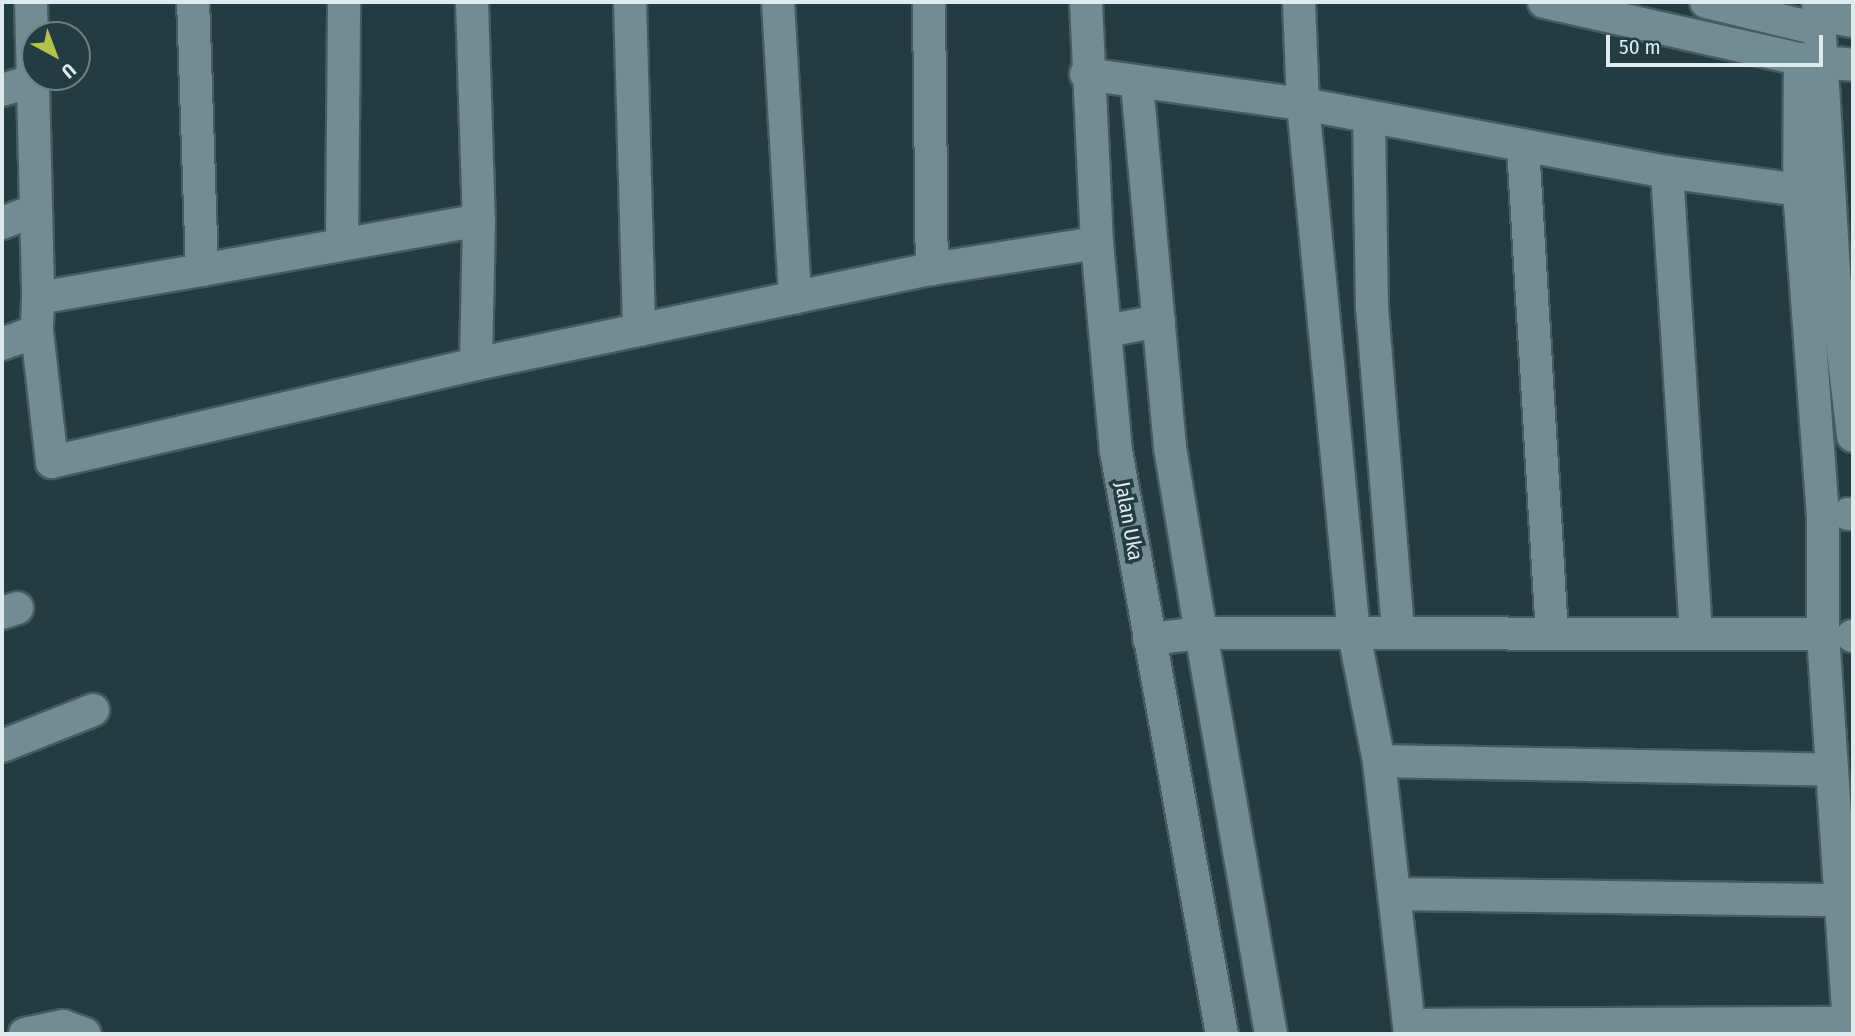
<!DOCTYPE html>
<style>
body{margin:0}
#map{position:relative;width:1855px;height:1036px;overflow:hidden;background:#233c42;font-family:"Fira Sans Condensed",sans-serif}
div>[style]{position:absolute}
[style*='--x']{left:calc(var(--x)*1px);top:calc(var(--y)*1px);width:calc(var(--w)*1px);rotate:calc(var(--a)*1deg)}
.roads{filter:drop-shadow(2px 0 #455b5f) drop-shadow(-2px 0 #455b5f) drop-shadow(0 2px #455b5f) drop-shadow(0 -2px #455b5f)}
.minor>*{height:32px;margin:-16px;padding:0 16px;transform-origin:16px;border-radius:16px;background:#718c92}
span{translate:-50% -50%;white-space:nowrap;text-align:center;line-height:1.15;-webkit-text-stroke:7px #233c42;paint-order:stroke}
.street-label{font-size:21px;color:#ddebee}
.frame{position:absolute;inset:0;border:4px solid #ddebee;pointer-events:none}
.north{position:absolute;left:21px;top:21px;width:70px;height:70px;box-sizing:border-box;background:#233c42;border:2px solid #6d8287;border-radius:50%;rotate:139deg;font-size:19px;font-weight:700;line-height:28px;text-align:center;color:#ddebee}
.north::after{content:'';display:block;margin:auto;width:24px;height:32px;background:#b5c249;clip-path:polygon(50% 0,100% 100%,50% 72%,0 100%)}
.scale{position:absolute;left:1606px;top:35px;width:217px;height:32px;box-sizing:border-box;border:4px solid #ddebee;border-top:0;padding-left:9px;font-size:21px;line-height:24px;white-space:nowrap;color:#ddebee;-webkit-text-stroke:5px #233c42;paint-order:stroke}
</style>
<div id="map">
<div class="roads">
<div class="minor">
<i style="--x:31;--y:2;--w:296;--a:88.6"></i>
<i style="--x:38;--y:298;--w:166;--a:-9.7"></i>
<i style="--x:202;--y:270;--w:268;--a:-91.9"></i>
<i style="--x:472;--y:2;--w:218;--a:88.2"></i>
<i style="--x:479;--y:220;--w:144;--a:91.2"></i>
<i style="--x:630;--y:2;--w:328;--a:88.4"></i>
<i style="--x:778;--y:2;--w:296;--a:86.7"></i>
<i style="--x:929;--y:2;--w:267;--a:89.4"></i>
<i style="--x:1086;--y:2;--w:241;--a:87.4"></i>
<i style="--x:1097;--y:243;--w:209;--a:84.8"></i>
<i style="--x:1116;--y:451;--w:593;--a:79.7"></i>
<i style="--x:1299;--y:2;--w:102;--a:87.8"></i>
<i style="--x:1303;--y:104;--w:532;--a:84.5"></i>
<i style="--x:1354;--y:634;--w:129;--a:78.9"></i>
<i style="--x:1544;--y:2;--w:262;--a:12.6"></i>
<i style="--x:1800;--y:59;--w:131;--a:90.4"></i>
<i style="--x:1706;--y:2;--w:115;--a:13.6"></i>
<i style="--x:1818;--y:2;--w:272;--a:86.6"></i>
<i style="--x:1834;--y:274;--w:163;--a:83.3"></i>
<i style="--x:1818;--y:15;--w:36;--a:10"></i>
<i style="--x:1821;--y:62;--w:32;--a:5"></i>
<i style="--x:1086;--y:74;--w:219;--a:7.9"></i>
<i style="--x:1303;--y:104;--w:370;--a:10.6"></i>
<i style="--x:1667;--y:172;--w:133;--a:7.8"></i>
<i style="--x:1799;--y:190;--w:324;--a:85.8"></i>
<i style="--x:1823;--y:513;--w:121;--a:90"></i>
<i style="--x:1823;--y:634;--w:622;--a:-179.91"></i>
<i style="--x:1201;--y:633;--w:189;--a:-99.5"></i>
<i style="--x:1170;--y:447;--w:365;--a:-95.2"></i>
<i style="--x:2;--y:90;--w:30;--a:-17"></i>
<i style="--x:1369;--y:118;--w:189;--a:89.1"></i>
<i style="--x:1372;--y:307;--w:327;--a:85.4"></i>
<i style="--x:1523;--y:146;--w:487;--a:86.6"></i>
<i style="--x:1667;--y:172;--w:462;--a:86.4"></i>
<i style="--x:2;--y:223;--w:34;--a:-21"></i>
<i style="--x:342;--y:243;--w:241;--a:-89.5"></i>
<i style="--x:202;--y:270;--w:281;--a:-10.2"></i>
<i style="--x:38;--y:298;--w:33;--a:92"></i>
<i style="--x:37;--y:331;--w:132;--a:83.5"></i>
<i style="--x:52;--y:462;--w:435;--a:-13"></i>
<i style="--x:476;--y:364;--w:466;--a:-11.8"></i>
<i style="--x:932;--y:269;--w:167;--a:-9"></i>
<i style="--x:1106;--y:331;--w:54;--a:-10.7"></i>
<i style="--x:2;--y:344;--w:37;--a:-20"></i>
<i style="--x:1848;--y:514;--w:5;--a:0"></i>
<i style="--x:2;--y:613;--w:16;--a:-18"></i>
<i style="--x:1823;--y:634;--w:390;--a:86.2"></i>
<i style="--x:1852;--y:636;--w:1;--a:0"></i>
<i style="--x:1149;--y:639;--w:52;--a:-6.6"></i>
<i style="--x:1201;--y:633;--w:407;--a:80.1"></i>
<i style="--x:2;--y:746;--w:98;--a:-21.6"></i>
<i style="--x:1395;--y:894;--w:446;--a:0.8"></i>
<i style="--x:1409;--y:1025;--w:440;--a:-0.3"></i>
<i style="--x:1849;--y:1023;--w:11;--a:85"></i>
<i style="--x:25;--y:1034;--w:39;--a:-12"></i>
<i style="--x:63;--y:1026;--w:23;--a:20"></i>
<i style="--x:1410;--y:1034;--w:275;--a:-96.5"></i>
<i style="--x:1379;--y:761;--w:453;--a:1.1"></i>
</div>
</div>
<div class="street-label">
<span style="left:1129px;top:521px;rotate:80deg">Jalan Uka</span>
</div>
<div class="frame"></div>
<div class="north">U</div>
<div class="scale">50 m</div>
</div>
